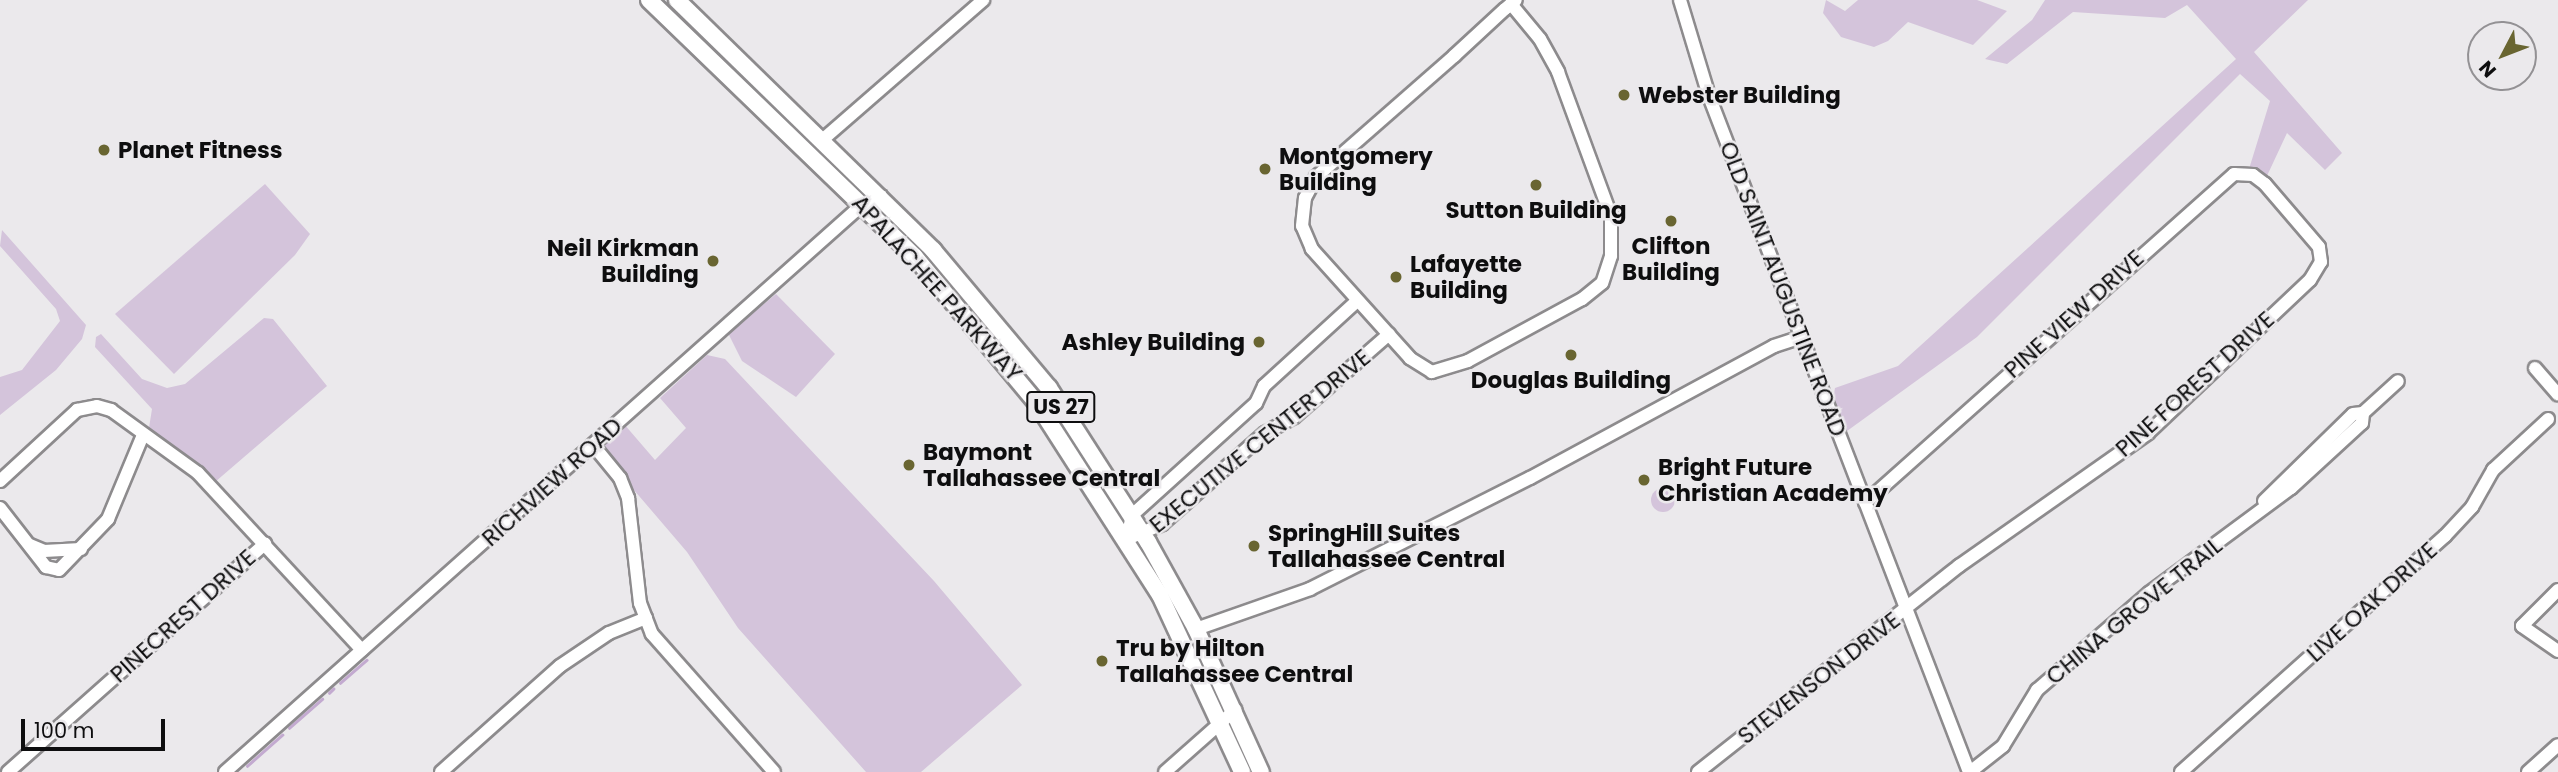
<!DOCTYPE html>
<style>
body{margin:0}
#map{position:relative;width:2558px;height:772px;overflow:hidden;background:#ebe9ec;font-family:Poppins,sans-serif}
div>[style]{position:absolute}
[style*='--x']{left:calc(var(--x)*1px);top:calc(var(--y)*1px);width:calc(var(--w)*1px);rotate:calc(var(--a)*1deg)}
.green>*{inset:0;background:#d4c4db}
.round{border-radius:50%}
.stream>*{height:2.5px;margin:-1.25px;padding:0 1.25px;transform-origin:1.25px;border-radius:1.25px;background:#c3aad0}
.roads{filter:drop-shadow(2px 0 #8d8b8d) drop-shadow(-2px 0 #8d8b8d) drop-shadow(0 2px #8d8b8d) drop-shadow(0 -2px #8d8b8d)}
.minor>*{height:12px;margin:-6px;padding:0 6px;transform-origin:6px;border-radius:6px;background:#fff}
.major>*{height:16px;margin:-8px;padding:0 8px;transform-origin:8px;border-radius:8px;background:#fff}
.dots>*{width:19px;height:19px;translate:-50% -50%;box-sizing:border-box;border:4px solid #ebe9ec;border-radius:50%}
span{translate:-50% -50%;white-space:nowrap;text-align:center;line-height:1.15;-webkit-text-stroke:5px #ebe9ec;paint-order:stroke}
.shield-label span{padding:2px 5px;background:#ebe9ec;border:2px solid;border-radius:5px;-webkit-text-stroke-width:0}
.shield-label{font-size:21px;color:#0e0e0f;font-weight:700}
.poi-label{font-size:23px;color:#0e0e0f;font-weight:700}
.left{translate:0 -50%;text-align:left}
.right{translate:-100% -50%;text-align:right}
.street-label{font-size:23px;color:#0e0e0f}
.north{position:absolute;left:2467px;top:21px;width:70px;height:70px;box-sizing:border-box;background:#ebe9ec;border:2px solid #939194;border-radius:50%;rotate:228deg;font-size:19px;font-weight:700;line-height:28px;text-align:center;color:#0e0e0f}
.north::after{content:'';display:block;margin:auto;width:24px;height:32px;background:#696531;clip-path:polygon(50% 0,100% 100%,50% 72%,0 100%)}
.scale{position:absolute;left:21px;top:719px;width:144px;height:32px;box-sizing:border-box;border:4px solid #0e0e0f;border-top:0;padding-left:9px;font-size:21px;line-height:24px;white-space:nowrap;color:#0e0e0f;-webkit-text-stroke:5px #ebe9ec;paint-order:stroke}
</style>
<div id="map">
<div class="green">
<i style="clip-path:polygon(1826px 0,1845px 11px,1858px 0,1977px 0,2007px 11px,1973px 45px,1908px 22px,1888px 41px,1874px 47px,1841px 37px,1823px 13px)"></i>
<i style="clip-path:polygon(2045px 0,2308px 0,2254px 52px,2342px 153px,2325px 170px,2287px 133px,2266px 178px,2249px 169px,2270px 101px,2240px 74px,1977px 337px,1847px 431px,1832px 405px,1835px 388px,1898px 366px,2236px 59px,2187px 5px,2165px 18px,2073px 12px,2007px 64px,1985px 59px,2032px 20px)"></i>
<i style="clip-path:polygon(265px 184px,310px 234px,295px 255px,174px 374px,115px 314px)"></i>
<i style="clip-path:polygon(2px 230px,86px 325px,82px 339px,56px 370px,0 415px,0 377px,22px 370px,60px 321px,56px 309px,0 246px)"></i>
<i style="clip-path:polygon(776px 294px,835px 354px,796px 397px,742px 361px,728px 333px)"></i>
<i style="clip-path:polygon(264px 318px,273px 319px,327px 386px,215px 482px,182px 453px,148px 434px,152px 409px,95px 347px,96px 337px,101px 334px,142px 379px,167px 388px,185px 384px)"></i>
<i style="clip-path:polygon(707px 355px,725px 359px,934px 581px,1022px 685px,921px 772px,866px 772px,738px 628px,687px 552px,598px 448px,624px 424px,655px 460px,686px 428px,660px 398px)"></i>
<i class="round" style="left:1651px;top:488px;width:24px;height:24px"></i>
</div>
<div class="stream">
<i style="--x:340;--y:683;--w:35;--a:-41"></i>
<i style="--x:329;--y:693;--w:6;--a:-45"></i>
<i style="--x:289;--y:728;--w:44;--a:-41.3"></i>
<i style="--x:247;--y:766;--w:47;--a:-41.5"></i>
</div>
<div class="roads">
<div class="minor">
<i style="--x:1680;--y:0;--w:100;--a:73.2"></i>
<i style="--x:1709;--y:96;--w:724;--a:68.96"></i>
<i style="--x:1511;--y:4;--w:45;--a:50.4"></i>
<i style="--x:1540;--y:39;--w:38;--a:61"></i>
<i style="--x:1558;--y:72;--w:153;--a:69.8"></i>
<i style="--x:1611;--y:216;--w:40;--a:90"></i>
<i style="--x:1611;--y:256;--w:28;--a:108"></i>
<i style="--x:1602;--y:283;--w:26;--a:141"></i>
<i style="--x:1582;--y:299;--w:130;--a:151.5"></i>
<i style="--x:1468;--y:361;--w:38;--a:163"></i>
<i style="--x:1432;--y:372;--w:26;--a:-148"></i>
<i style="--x:1410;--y:358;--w:147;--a:-132"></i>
<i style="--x:1312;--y:249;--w:25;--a:-113"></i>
<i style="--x:1302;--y:226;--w:28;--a:-84"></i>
<i style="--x:1305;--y:198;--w:24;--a:-62"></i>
<i style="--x:1316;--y:177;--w:184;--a:-41.2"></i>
<i style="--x:1454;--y:56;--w:69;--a:-42.7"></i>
<i style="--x:1505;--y:9;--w:8;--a:-40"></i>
<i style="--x:1511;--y:4;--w:6;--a:-39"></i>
<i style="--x:821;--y:141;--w:215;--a:-41"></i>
<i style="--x:1357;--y:301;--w:126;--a:137.6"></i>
<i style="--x:1264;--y:386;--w:19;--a:115"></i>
<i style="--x:1256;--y:403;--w:167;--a:137.9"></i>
<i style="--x:1132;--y:515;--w:25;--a:102"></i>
<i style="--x:1127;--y:539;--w:38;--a:-23"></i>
<i style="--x:1162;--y:524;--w:137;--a:-41.5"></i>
<i style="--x:1265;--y:433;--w:33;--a:-29"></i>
<i style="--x:1294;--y:417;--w:126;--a:-41.1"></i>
<i style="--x:2535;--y:368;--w:35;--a:49"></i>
<i style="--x:593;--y:445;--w:43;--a:50.7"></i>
<i style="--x:620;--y:478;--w:22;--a:68"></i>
<i style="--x:628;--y:498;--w:106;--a:83.5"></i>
<i style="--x:640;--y:603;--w:33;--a:69"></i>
<i style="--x:652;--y:634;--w:184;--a:48.5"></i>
<i style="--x:0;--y:481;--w:105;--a:-42.7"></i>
<i style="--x:77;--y:410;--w:20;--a:-11"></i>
<i style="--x:97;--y:406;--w:15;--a:16"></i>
<i style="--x:111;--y:410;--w:107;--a:35.9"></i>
<i style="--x:198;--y:473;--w:241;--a:47.2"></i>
<i style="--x:2264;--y:501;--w:124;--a:-44.3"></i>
<i style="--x:2353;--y:414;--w:10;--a:-6"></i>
<i style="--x:2363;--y:413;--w:47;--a:-42.4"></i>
<i style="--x:0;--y:508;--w:75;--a:52.1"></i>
<i style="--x:46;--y:567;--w:13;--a:13"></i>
<i style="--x:59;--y:570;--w:71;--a:-46.1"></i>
<i style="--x:108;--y:519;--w:91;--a:-67.4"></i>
<i style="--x:30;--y:545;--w:15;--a:23"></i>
<i style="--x:44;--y:551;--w:37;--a:-3"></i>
<i style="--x:2558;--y:590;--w:51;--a:135"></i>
<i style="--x:2522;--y:626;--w:44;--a:34.8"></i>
<i style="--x:1196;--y:629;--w:121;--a:-19.3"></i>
<i style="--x:1310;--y:589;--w:246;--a:-26.8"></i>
<i style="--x:1530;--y:478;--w:277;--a:-28.4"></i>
<i style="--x:1774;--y:346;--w:29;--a:-18"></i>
<i style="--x:8;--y:772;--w:344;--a:-41.6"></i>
<i style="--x:225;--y:772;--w:844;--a:-41.68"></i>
<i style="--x:855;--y:211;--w:30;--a:-30"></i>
<i style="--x:441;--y:772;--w:159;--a:-41.7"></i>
<i style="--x:560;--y:666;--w:59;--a:-34"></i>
<i style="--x:609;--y:633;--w:40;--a:-22"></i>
<i style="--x:1165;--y:772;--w:94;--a:-41.5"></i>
<i style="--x:1698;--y:772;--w:333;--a:-38.3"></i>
<i style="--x:1959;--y:566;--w:231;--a:-35.1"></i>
<i style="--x:2148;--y:433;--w:223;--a:-43.4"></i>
<i style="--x:2310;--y:280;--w:21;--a:-59"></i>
<i style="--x:2321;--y:262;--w:15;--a:-98"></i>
<i style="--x:2319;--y:247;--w:83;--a:-130.6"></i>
<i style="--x:2265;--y:184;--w:15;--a:-143"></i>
<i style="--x:2253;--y:175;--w:19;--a:-177"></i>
<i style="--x:2234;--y:174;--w:494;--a:138.3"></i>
<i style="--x:1970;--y:772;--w:42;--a:-38.2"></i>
<i style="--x:2003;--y:746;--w:66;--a:-58.7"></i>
<i style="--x:2037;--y:690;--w:148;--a:-40.9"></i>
<i style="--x:2149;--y:593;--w:177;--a:-36.5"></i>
<i style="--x:2291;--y:488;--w:96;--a:-42.5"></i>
<i style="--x:2362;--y:423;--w:10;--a:-84"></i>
<i style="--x:2181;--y:772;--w:354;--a:-41.8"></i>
<i style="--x:2445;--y:536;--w:40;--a:-47"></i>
<i style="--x:2472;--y:507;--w:43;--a:-60.4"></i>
<i style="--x:2493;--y:470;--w:75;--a:-42.8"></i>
<i style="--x:2528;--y:772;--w:40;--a:-42"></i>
</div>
<div class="major">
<i style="--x:649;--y:0;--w:370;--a:44"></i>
<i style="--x:915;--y:257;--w:189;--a:50.2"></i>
<i style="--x:1036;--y:402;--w:229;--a:57.3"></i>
<i style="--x:1160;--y:595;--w:195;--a:65.1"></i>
<i style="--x:677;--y:0;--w:358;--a:44.3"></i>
<i style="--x:933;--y:250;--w:180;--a:50"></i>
<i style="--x:1049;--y:388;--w:183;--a:57.3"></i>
<i style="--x:1148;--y:542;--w:99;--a:61.1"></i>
<i style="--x:1196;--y:629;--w:157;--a:65.6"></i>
</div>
</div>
<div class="dots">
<i style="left:1624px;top:95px;background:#696531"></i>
<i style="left:104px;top:150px;background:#696531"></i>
<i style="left:1265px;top:169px;background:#696531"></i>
<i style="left:1536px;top:185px;background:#696531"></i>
<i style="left:1671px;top:221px;background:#696531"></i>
<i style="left:713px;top:261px;background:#696531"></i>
<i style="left:1396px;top:277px;background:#696531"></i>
<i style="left:1259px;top:342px;background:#696531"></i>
<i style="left:1571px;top:355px;background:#696531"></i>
<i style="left:909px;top:465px;background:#696531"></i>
<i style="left:1644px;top:480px;background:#696531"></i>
<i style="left:1254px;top:546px;background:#696531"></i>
<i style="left:1102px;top:661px;background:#696531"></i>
</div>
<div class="shield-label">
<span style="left:1061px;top:407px">US 27</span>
</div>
<div class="poi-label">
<span class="left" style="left:1638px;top:95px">Webster Building</span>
<span class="left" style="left:118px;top:150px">Planet Fitness</span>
<span class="left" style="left:1279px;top:169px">Montgomery<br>Building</span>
<span style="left:1536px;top:210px">Sutton Building</span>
<span style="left:1671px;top:259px">Clifton<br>Building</span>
<span class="right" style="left:699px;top:261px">Neil Kirkman<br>Building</span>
<span class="left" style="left:1410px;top:277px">Lafayette<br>Building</span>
<span class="right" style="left:1245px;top:342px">Ashley Building</span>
<span style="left:1571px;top:380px">Douglas Building</span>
<span class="left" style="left:923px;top:465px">Baymont<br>Tallahassee Central</span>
<span class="left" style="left:1658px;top:480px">Bright Future<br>Christian Academy</span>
<span class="left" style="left:1268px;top:546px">SpringHill Suites<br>Tallahassee Central</span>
<span class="left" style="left:1116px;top:661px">Tru by Hilton<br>Tallahassee Central</span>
</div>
<div class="street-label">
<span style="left:937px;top:288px;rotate:48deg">APALACHEE PARKWAY</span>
<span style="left:1783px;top:289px;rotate:69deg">OLD SAINT AUGUSTINE ROAD</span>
<span style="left:2074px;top:314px;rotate:-42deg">PINE VIEW DRIVE</span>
<span style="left:2195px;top:384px;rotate:-42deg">PINE FOREST DRIVE</span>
<span style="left:1260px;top:441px;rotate:-39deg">EXECUTIVE CENTER DRIVE</span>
<span style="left:552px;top:482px;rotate:-42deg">RICHVIEW ROAD</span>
<span style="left:2372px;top:602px;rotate:-42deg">LIVE OAK DRIVE</span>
<span style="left:2134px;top:611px;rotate:-39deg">CHINA GROVE TRAIL</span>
<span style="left:183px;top:616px;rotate:-42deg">PINECREST DRIVE</span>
<span style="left:1819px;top:678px;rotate:-38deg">STEVENSON DRIVE</span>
</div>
<div class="north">N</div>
<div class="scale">100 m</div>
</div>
